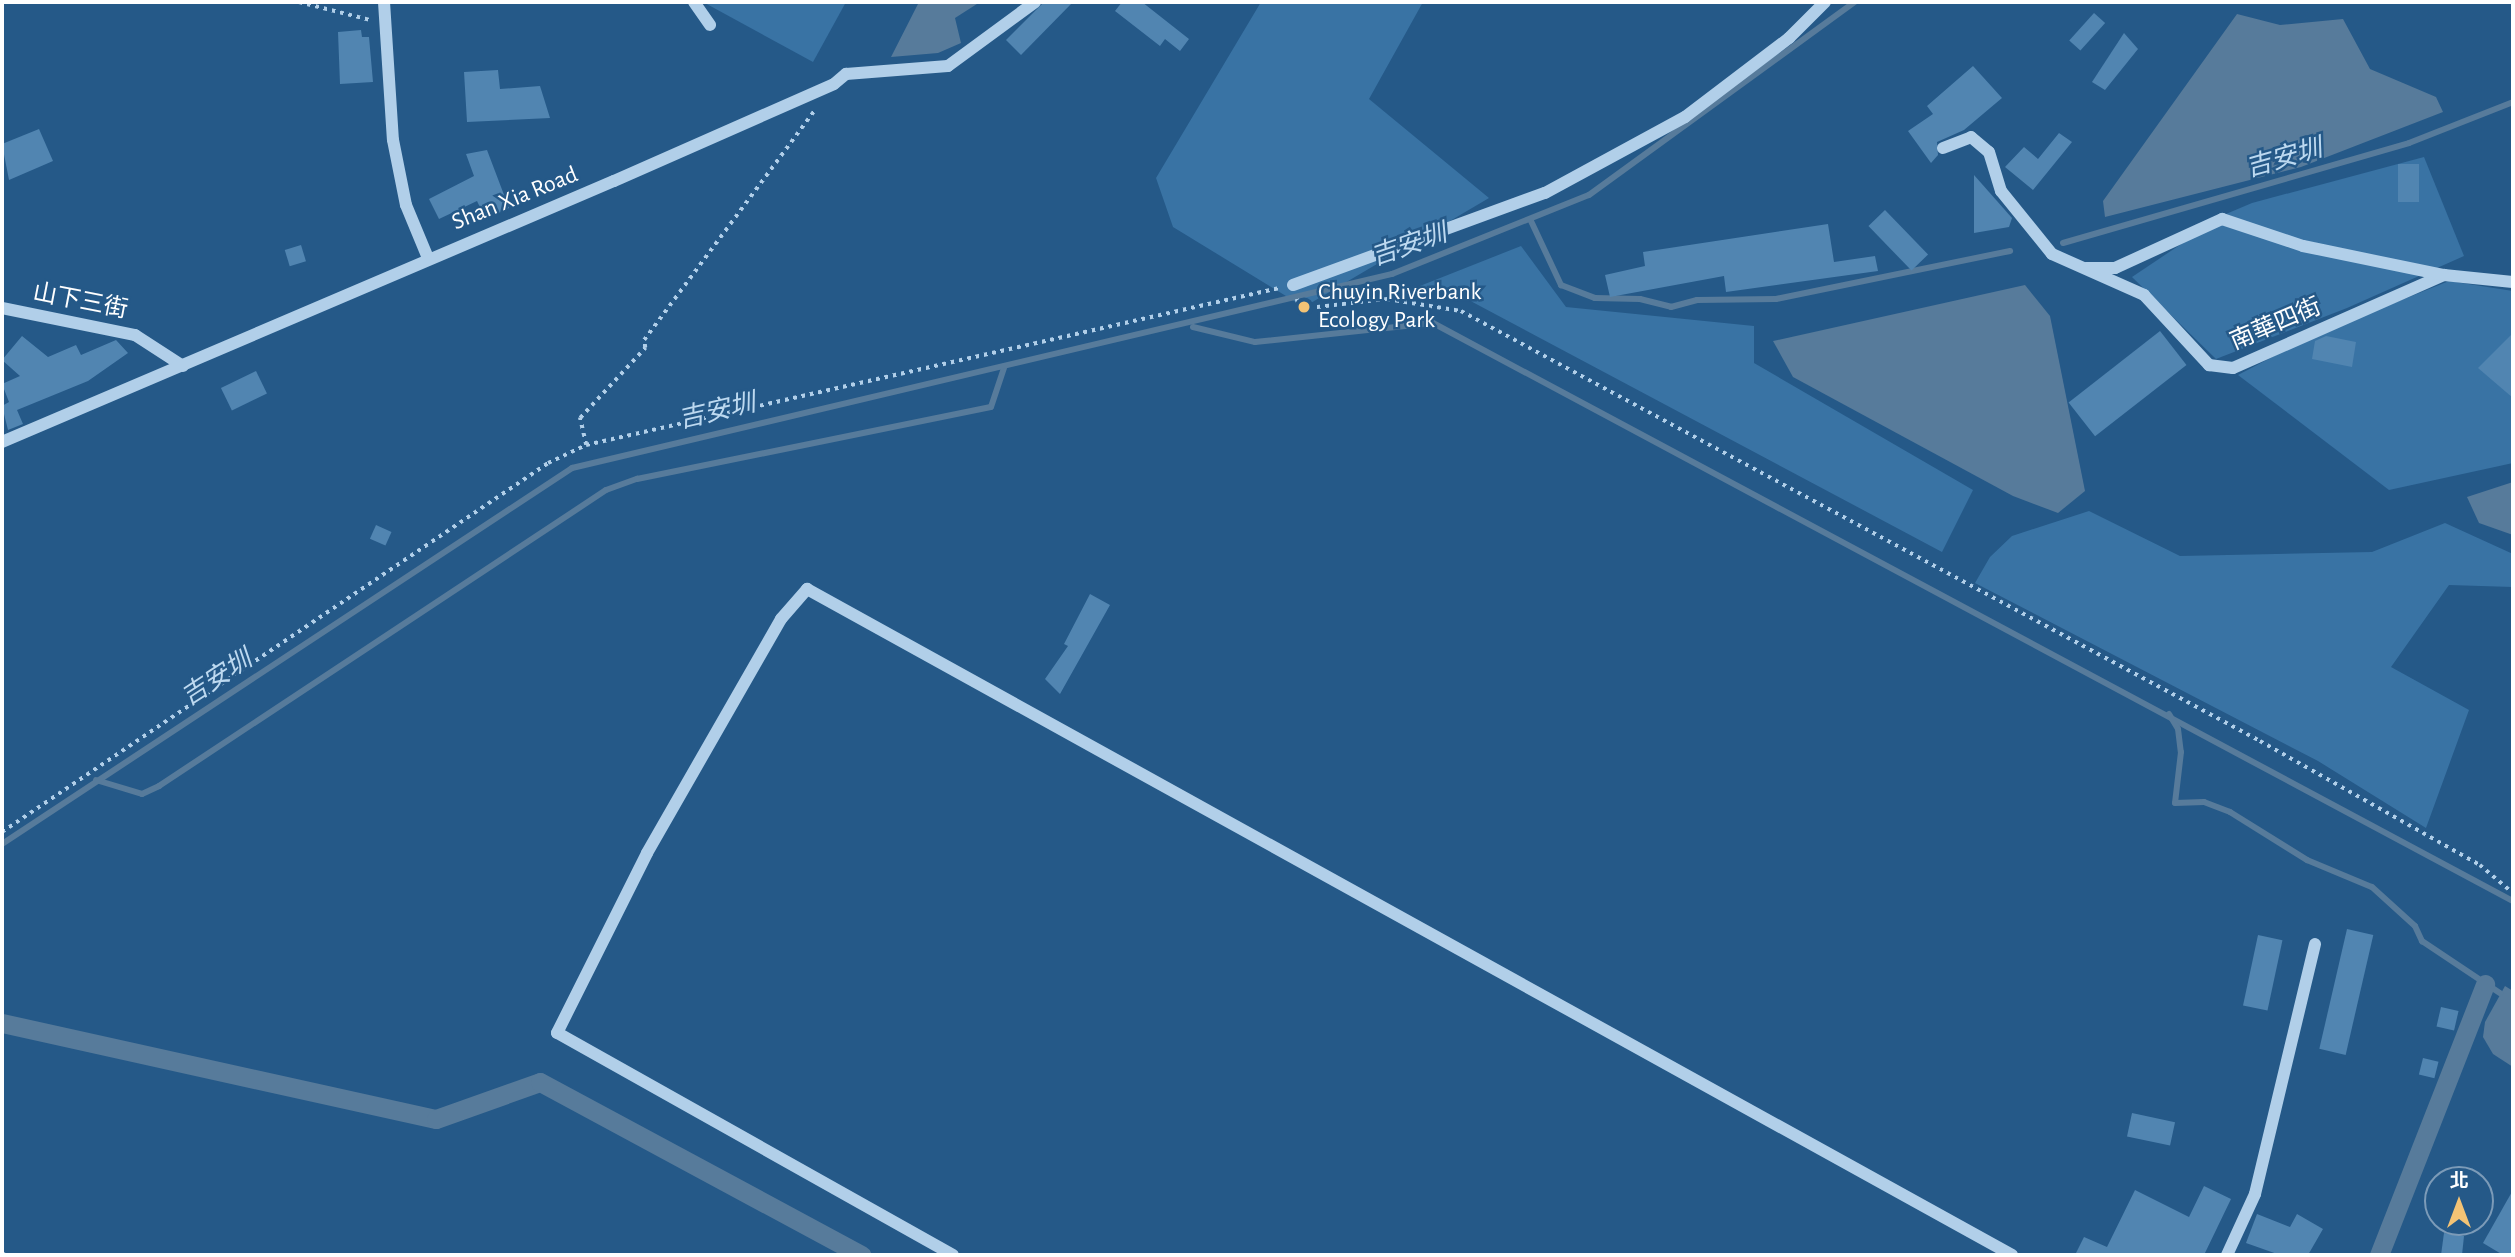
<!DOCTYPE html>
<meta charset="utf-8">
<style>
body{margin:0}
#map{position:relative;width:2515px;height:1257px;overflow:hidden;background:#255988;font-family:"Alegreya Sans","Noto Sans TC",sans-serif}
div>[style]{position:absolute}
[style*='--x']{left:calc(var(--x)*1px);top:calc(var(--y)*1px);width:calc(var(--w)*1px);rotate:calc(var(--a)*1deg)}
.green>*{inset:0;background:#3973a4}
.water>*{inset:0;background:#577b9b}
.stream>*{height:6px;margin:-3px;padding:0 3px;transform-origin:3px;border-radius:3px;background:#577b9b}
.canal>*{height:19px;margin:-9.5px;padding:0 9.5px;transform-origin:9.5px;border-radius:9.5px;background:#577b9b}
.building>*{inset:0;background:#5185b1;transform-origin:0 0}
.path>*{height:3.5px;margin-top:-1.75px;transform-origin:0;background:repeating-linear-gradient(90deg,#b1cfe9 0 3.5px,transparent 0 8.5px)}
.minor>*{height:12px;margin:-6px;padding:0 6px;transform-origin:6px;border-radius:6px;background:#b1cfe9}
.dots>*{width:19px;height:19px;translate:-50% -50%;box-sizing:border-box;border:4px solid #255988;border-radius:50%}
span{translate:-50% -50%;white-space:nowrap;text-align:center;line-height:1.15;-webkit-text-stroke:5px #255988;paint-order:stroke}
.street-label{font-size:24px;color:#fff}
.poi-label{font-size:24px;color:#fff}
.left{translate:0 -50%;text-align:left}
.water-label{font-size:26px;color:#bdd9f0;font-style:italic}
.frame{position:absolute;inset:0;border:4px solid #fff;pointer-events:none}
.north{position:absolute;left:2424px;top:1166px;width:70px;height:70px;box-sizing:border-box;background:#255988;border:2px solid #7c9bb8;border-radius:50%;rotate:0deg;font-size:19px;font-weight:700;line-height:28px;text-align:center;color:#fff}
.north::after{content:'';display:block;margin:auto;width:24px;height:32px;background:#f3c375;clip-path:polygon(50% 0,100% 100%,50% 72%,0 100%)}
</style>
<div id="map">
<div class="green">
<i style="clip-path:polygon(703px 2px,846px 2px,813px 62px)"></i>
<i style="clip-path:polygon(1261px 2px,1423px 2px,1369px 99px,1489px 198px,1304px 307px,1173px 227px,1156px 178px)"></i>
<i style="clip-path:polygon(2424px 157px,2464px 256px,2347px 308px,2216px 359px,2132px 277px,2226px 214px,2252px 203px)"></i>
<i style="clip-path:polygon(1521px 246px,1566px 307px,1754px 326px,1754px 363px,1973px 490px,1942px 552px,1448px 289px,1387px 299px)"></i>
<i style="clip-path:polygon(2449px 281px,2513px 291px,2513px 463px,2389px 490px,2238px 375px,2312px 336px)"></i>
<i style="clip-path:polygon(2089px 511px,2180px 556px,2372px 552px,2445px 523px,2513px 554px,2513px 587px,2449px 585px,2391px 667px,2469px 710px,2426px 828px,2318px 761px,1975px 583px,1990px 557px,2012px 536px)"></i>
</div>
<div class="water">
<i style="clip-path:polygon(919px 2px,980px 2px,955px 18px,961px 43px,938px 53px,891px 57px)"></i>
<i style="clip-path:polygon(2237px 14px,2280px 25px,2343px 19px,2370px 69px,2436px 97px,2443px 112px,2301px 167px,2105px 217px,2103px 201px)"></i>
<i style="clip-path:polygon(2025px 285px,2050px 316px,2085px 491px,2058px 513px,2013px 496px,1793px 377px,1773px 341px)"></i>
<i style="clip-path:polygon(2513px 482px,2513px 535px,2479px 523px,2467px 497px)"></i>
<i style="clip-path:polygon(2505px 986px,2513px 991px,2513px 1067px,2493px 1054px,2483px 1037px,2485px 1022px)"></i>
</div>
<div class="stream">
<i style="--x:1531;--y:221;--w:71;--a:64.9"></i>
<i style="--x:1561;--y:285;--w:36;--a:21"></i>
<i style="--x:1595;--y:298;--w:45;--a:1.3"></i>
<i style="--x:1640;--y:299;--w:32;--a:14"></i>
<i style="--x:1671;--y:307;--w:27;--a:-15"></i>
<i style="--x:1697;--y:300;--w:79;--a:-0.7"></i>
<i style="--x:1776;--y:299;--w:239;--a:-11.6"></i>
<i style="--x:2063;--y:243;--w:360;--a:-16.1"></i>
<i style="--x:2409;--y:143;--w:112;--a:-21.5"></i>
<i style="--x:1193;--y:327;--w:64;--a:13.6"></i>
<i style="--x:1255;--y:342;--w:179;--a:-6.1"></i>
<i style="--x:1433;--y:323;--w:1225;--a:28.16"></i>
<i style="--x:2169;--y:714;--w:17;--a:59"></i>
<i style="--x:2178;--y:729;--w:23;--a:83"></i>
<i style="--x:2181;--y:752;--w:51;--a:96.7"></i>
<i style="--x:2175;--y:803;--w:29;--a:-2"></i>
<i style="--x:2204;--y:802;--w:28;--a:21"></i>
<i style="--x:2230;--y:812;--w:91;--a:31.9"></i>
<i style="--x:2307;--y:860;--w:70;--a:22.6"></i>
<i style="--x:2372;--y:887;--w:58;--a:42.2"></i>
<i style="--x:2415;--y:926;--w:17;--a:65"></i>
<i style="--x:2422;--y:941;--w:94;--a:33.7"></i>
<i style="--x:96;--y:780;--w:48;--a:16.9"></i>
<i style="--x:142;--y:794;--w:19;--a:-25"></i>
<i style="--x:159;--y:786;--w:536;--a:-33.51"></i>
<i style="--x:606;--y:490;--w:33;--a:-20"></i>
<i style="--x:637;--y:479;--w:361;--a:-11.5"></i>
<i style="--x:991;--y:407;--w:41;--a:-71.6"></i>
<i style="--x:2;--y:844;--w:683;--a:-33.41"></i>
<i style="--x:572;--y:468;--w:843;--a:-13.31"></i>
<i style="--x:1392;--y:274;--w:212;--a:-21.9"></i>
<i style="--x:1589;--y:195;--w:329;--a:-36"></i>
</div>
<div class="canal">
<i style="--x:2;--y:1023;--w:444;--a:12.5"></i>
<i style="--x:436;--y:1119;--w:110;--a:-19.6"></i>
<i style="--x:540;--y:1082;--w:365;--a:28.3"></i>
<i style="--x:2379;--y:1255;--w:291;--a:-68.6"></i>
</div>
<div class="building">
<i style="clip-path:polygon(1044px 2px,1073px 2px,1021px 55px,1006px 40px)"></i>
<i style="clip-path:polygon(1122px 2px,1142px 2px,1189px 39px,1180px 51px,1165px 39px,1160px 46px,1115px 11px)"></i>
<i style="left:2094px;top:13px;width:15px;height:37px;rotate:42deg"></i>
<i style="clip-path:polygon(361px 30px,362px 37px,369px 37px,373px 82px,340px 84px,338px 32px)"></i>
<i style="clip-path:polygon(2124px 33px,2138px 49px,2105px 90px,2092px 82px)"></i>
<i style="clip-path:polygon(1973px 66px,2002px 98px,1964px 130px,1937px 142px,1938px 155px,1931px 163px,1908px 131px,1933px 114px,1927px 106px)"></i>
<i style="clip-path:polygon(498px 70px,500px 89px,540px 86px,550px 118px,467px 122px,464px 72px)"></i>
<i style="clip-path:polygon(39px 129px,53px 161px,9px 180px,2px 144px)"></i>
<i style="clip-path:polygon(2059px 133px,2072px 142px,2033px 190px,2005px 167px,2024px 147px,2038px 159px)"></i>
<i style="clip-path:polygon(487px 150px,509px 208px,486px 220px,477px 201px,439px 219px,429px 199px,474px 176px,466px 154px)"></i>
<i style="left:2398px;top:164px;width:21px;height:38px"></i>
<i style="clip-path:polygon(1974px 175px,2012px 218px,2009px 227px,1974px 233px)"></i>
<i style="left:1885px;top:210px;width:62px;height:23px;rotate:46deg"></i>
<i style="clip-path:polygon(1828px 224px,1834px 262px,1875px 256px,1878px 271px,1726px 292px,1724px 276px,1610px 297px,1605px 275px,1645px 266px,1643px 252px)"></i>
<i style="left:301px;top:245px;width:17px;height:17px;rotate:73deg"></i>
<i style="left:2160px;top:331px;width:43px;height:116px;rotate:52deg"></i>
<i style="clip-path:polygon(2513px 333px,2513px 398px,2478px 368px)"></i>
<i style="clip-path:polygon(22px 336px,48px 357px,76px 345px,81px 355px,116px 340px,128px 353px,88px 381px,17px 410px,23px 424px,8px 430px,2px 406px,9px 402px,2px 384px,20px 376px,2px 360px)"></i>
<i style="clip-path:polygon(2326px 336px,2356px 342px,2352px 367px,2312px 359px,2315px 341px)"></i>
<i style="left:256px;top:371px;width:25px;height:39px;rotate:64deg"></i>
<i style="left:376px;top:525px;width:17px;height:15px;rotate:24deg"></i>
<i style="clip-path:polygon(1090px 594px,1110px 605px,1060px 694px,1045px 679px,1068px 646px,1064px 644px)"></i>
<i style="left:2347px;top:929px;width:27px;height:123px;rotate:13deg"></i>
<i style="left:2258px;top:935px;width:25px;height:72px;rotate:12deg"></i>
<i style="left:2441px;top:1007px;width:18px;height:20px;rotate:13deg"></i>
<i style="left:2423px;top:1058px;width:16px;height:17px;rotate:14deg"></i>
<i style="left:2132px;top:1113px;width:44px;height:24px;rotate:12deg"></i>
<i style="clip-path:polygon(2204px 1186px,2231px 1199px,2204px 1255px,2075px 1255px,2084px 1237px,2107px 1247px,2135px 1190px,2189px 1217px)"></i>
<i style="clip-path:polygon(2513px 1190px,2513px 1255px,2503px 1255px,2483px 1243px)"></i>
<i style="clip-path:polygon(2257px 1214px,2290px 1227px,2297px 1214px,2323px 1229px,2308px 1255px,2280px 1255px,2246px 1243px)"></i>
<i style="clip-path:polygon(2444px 1233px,2464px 1236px,2462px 1255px,2441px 1255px)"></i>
</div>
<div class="path">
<i style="--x:299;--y:2;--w:73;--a:14.2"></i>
<i style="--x:1297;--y:299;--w:10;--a:73"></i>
<i style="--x:1300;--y:309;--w:88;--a:-6.6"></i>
<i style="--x:1387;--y:299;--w:75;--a:9.2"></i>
<i style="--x:1461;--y:311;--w:907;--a:28.29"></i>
<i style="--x:2260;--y:741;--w:253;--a:29.4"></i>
<i style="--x:2480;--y:865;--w:43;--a:40.3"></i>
<i style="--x:586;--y:445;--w:28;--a:-103"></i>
<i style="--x:580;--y:418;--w:96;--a:-47.1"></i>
<i style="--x:645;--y:348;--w:8;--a:-97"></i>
<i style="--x:644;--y:340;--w:285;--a:-53.4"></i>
<i style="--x:2;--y:832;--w:659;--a:-34.05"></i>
<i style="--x:548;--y:463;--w:42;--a:-25.3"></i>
<i style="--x:586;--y:445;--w:711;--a:-12.76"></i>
<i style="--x:2;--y:1253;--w:4;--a:34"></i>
</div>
<div class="minor">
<i style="--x:384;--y:2;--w:138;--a:86.3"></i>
<i style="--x:393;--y:140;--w:66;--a:78.7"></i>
<i style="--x:406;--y:205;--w:57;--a:67.5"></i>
<i style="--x:694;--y:2;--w:28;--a:55"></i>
<i style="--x:1943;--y:148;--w:30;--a:-21"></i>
<i style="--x:1971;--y:137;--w:23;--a:40"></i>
<i style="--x:1989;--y:152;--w:41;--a:72.9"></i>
<i style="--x:2001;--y:191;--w:81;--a:51"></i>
<i style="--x:2052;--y:254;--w:101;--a:24"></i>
<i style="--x:2144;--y:295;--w:96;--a:47.1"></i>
<i style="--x:2209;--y:365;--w:24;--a:7"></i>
<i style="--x:2233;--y:368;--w:231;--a:-23.8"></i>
<i style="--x:2444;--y:275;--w:69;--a:5.8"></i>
<i style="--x:2086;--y:268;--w:29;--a:0"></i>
<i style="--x:2115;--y:268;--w:118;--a:-24.6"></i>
<i style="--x:2222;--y:219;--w:85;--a:18.4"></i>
<i style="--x:2303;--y:246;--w:143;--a:11.7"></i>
<i style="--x:1293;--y:285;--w:268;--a:-20.1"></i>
<i style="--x:1545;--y:193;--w:159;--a:-28.5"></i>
<i style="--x:1685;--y:117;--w:131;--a:-37.2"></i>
<i style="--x:1789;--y:38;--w:51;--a:-45"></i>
<i style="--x:2;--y:308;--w:136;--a:11.5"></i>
<i style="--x:135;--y:335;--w:57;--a:32.9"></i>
<i style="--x:2;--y:442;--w:665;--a:-23.1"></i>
<i style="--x:614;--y:181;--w:240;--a:-23.8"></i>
<i style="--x:834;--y:84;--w:16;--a:-40"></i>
<i style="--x:846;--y:74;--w:102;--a:-4.5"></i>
<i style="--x:948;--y:66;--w:108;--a:-36.3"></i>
<i style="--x:953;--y:1255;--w:454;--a:-150.7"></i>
<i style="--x:557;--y:1033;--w:201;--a:-63.4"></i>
<i style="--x:647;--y:853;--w:270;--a:-60.2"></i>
<i style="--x:781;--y:619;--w:40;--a:-49"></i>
<i style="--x:807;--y:589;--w:1377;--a:28.93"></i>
<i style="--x:2227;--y:1255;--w:67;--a:-65.3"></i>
<i style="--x:2255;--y:1194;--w:257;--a:-76.5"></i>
</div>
<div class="dots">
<i style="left:1304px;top:307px;background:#f3c375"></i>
</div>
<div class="street-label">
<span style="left:515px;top:199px;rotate:-22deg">Shan Xia Road</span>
<span style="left:80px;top:302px;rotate:11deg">山下三街</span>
<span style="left:2276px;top:325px;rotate:-23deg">南華四街</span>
</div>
<div class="poi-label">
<span class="left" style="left:1318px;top:307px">Chuyin Riverbank<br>Ecology Park</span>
</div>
<div class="water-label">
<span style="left:2284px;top:159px;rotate:-16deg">吉安圳</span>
<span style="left:1409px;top:246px;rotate:-19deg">吉安圳</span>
<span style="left:717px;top:412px;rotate:-13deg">吉安圳</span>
<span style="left:217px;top:679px;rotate:-33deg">吉安圳</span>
</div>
<div class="frame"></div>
<div class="north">北</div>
</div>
